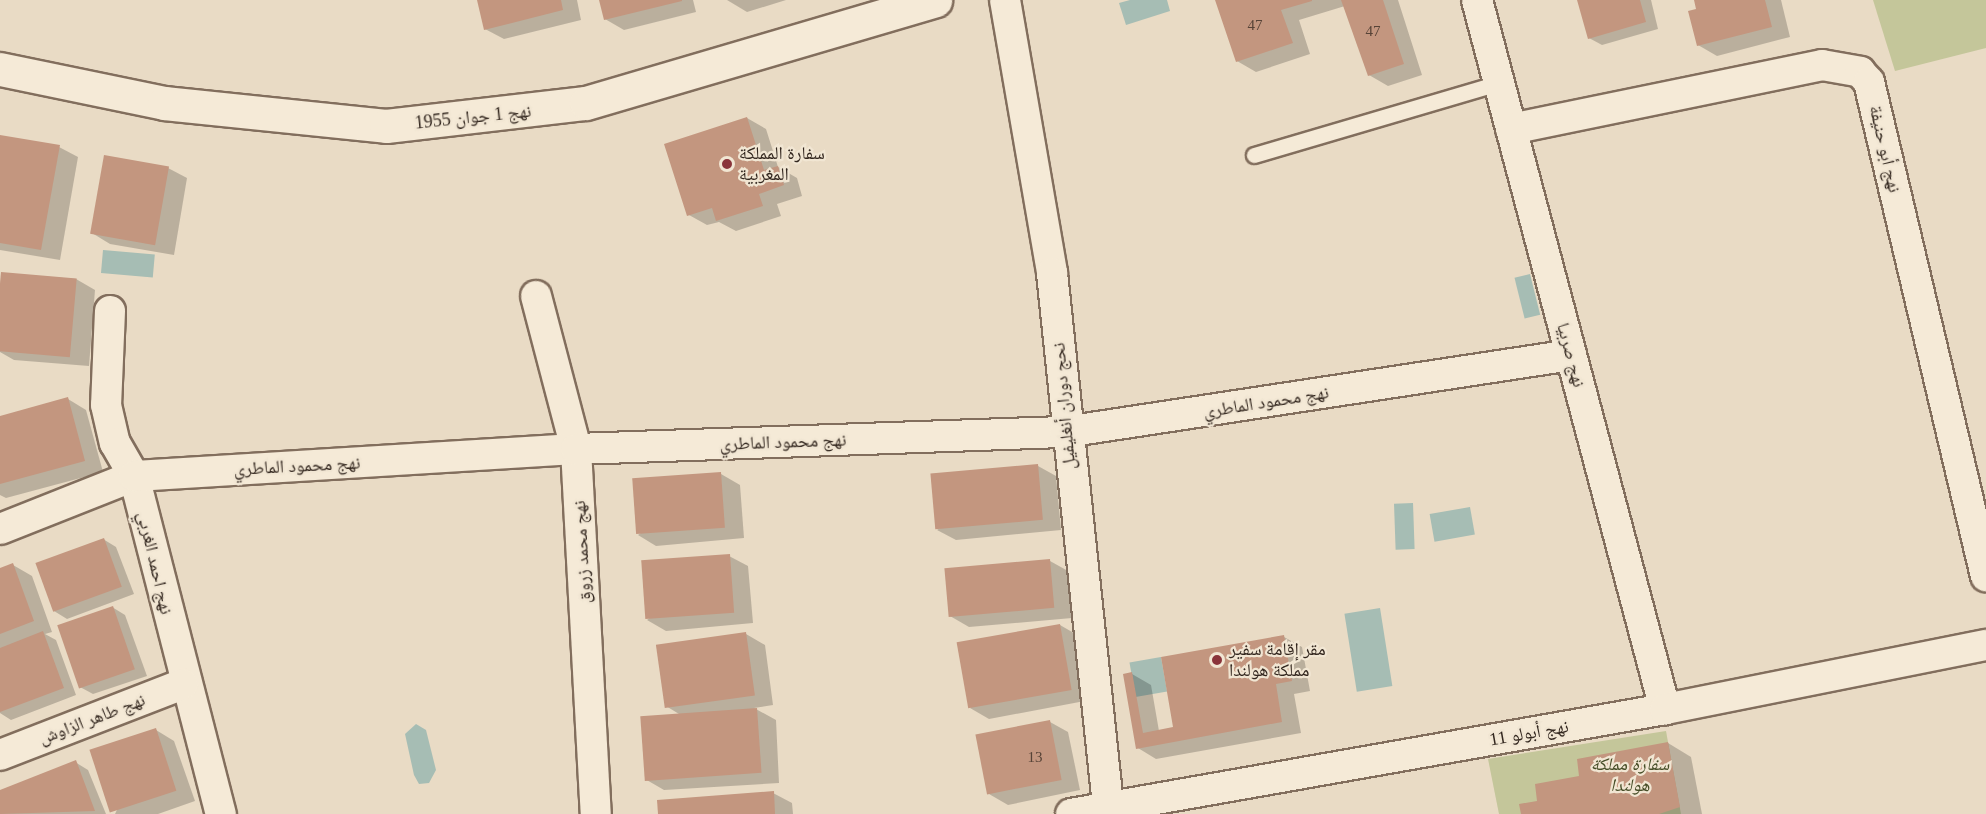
<!DOCTYPE html>
<meta charset="utf-8">
<style>
body{margin:0}
#map{position:relative;width:1986px;height:814px;overflow:hidden;background:#e9dbc5;font-family:"Times New Roman","Noto Naskh Arabic",serif}
div>[style]{position:absolute}
[style*='--x']{left:calc(var(--x)*1px);top:calc(var(--y)*1px);width:calc(var(--w)*1px);rotate:calc(var(--a)*1deg)}
.green>*{inset:0;background:#c4c69a}
.water>*{inset:0;background:#a6bdb4;transform-origin:0 0}
.shadow>*{inset:0;background:#0003}
.building>*{inset:0;background:#c3967f;transform-origin:0 0}
.roads{filter:drop-shadow(2px 0 #826e5d) drop-shadow(-2px 0 #826e5d) drop-shadow(0 2px #826e5d) drop-shadow(0 -2px #826e5d)}
.service>*{height:15px;margin:-7.5px;padding:0 7.5px;transform-origin:7.5px;border-radius:7.5px;background:#f5ead7}
.minor>*{height:30px;margin:-15px;padding:0 15px;transform-origin:15px;border-radius:15px;background:#f5ead7}
.tertiary>*{height:33px;margin:-16.5px;padding:0 16.5px;transform-origin:16.5px;border-radius:16.5px;background:#f5ead7}
.dots>*{width:16px;height:16px;translate:-50% -50%;box-sizing:border-box;border:3px solid #f1e6d3;border-radius:50%}
span{translate:-50% -50%;white-space:nowrap;text-align:center;line-height:1.15;-webkit-text-stroke:4.5px #f1e6d3;paint-order:stroke}
.number-label{font-size:15px;color:#574337}
.number-label span{-webkit-text-stroke-width:0}
.street-label{font-size:18px;color:#33271f}
.poi-label{font-size:18px;color:#33271f}
.left{translate:0 -50%;text-align:left}
.park-label{font-size:18px;color:#474e28;font-style:italic}
</style>
<div id="map">
<div class="green">
<i style="clip-path:polygon(1873px 0,1986px 0,1986px 48px,1895px 71px)"></i>
<i style="clip-path:polygon(1666px 731px,1681px 814px,1499px 814px,1488px 759px)"></i>
</div>
<div class="water">
<i style="clip-path:polygon(1130px 0,1167px 0,1170px 11px,1126px 25px,1119px 3px)"></i>
<i style="left:103px;top:250px;width:52px;height:23px;rotate:5deg"></i>
<i style="left:1530px;top:274px;width:42px;height:16px;rotate:76deg"></i>
<i style="left:1413px;top:503px;width:46px;height:19px;rotate:88deg"></i>
<i style="left:1470px;top:507px;width:28px;height:41px;rotate:80deg"></i>
<i style="left:1380px;top:608px;width:79px;height:36px;rotate:81deg"></i>
<i style="left:1161px;top:657px;width:35px;height:32px;rotate:80deg"></i>
<i style="clip-path:polygon(416px 724px,426px 730px,436px 770px,429px 783px,419px 784px,414px 775px,405px 734px)"></i>
</div>
<div class="shadow">
<i style="clip-path:polygon(478px 0,577px 0,581px 20px,504px 39px,485px 29px)"></i>
<i style="clip-path:polygon(601px 0,693px 0,696px 12px,624px 30px,605px 19px)"></i>
<i style="clip-path:polygon(727px 0,786px 0,747px 12px)"></i>
<i style="clip-path:polygon(1217px 0,1398px 0,1422px 75px,1388px 86px,1369px 75px,1345px 6px,1299px 20px,1310px 54px,1256px 72px,1237px 61px)"></i>
<i style="clip-path:polygon(1579px 0,1651px 0,1658px 29px,1602px 45px,1589px 38px)"></i>
<i style="clip-path:polygon(1696px 0,1781px 0,1790px 37px,1717px 56px,1698px 45px)"></i>
<i style="clip-path:polygon(747px 118px,766px 129px,778px 167px,797px 178px,802px 196px,777px 204px,781px 216px,736px 231px,719px 222px,707px 225px,689px 215px)"></i>
<i style="clip-path:polygon(0 137px,59px 147px,78px 157px,60px 260px,0 250px)"></i>
<i style="clip-path:polygon(168px 168px,187px 178px,174px 255px,110px 244px,92px 233px)"></i>
<i style="clip-path:polygon(2px 273px,76px 279px,95px 290px,89px 366px,14px 360px,0 352px)"></i>
<i style="clip-path:polygon(68px 399px,86px 410px,103px 472px,6px 498px,0 495px,0 417px)"></i>
<i style="clip-path:polygon(1038px 466px,1056px 476px,1061px 530px,956px 540px,937px 530px)"></i>
<i style="clip-path:polygon(721px 474px,740px 485px,744px 538px,656px 546px,638px 535px)"></i>
<i style="clip-path:polygon(103px 539px,116px 547px,134px 594px,67px 619px,54px 611px)"></i>
<i style="clip-path:polygon(729px 556px,748px 566px,753px 623px,666px 631px,647px 620px)"></i>
<i style="clip-path:polygon(1050px 561px,1068px 571px,1072px 618px,969px 627px,950px 616px)"></i>
<i style="clip-path:polygon(13px 565px,32px 576px,52px 632px,45px 634px,56px 640px,76px 695px,11px 720px,0 713px,0 570px)"></i>
<i style="clip-path:polygon(112px 607px,125px 615px,147px 676px,93px 694px,80px 687px)"></i>
<i style="clip-path:polygon(1060px 625px,1079px 636px,1090px 700px,989px 719px,970px 708px)"></i>
<i style="clip-path:polygon(746px 634px,765px 645px,773px 705px,754px 708px,776px 720px,779px 783px,664px 790px,645px 779px,679px 714px,666px 706px)"></i>
<i style="clip-path:polygon(1284px 637px,1302px 647px,1310px 691px,1294px 694px,1301px 733px,1156px 759px,1138px 748px,1132px 674px,1151px 685px,1159px 731px,1175px 728px)"></i>
<i style="clip-path:polygon(1050px 722px,1068px 732px,1080px 790px,1008px 805px,989px 794px)"></i>
<i style="clip-path:polygon(156px 730px,174px 741px,195px 801px,158px 814px,115px 814px)"></i>
<i style="clip-path:polygon(1668px 743px,1691px 757px,1702px 814px,1522px 814px,1581px 777px)"></i>
<i style="clip-path:polygon(75px 762px,88px 770px,106px 814px,0 814px,0 792px)"></i>
<i style="clip-path:polygon(773px 793px,792px 803px,793px 814px,659px 814px)"></i>
</div>
<div class="building">
<i style="clip-path:polygon(477px 0,561px 0,563px 10px,484px 30px)"></i>
<i style="clip-path:polygon(599px 0,682px 0,682px 1px,604px 20px)"></i>
<i style="clip-path:polygon(1215px 0,1312px 0,1312px 1px,1281px 10px,1293px 43px,1236px 62px)"></i>
<i style="clip-path:polygon(1341px 0,1383px 0,1404px 64px,1368px 76px)"></i>
<i style="clip-path:polygon(1577px 0,1640px 0,1646px 22px,1588px 39px)"></i>
<i style="clip-path:polygon(1694px 0,1765px 0,1772px 27px,1697px 46px,1688px 11px,1696px 9px)"></i>
<i style="clip-path:polygon(747px 117px,764px 170px,778px 166px,784px 185px,759px 194px,763px 206px,716px 221px,712px 208px,687px 216px,664px 144px)"></i>
<i style="clip-path:polygon(0 135px,60px 145px,41px 250px,0 243px)"></i>
<i style="left:104px;top:155px;width:66px;height:80px;rotate:10deg"></i>
<i style="left:1px;top:272px;width:76px;height:79px;rotate:5deg"></i>
<i style="clip-path:polygon(68px 397px,85px 461px,0 484px,0 416px)"></i>
<i style="left:1038px;top:464px;width:56px;height:108px;rotate:85deg"></i>
<i style="left:721px;top:472px;width:56px;height:89px;rotate:86deg"></i>
<i style="left:104px;top:538px;width:52px;height:73px;rotate:70deg"></i>
<i style="left:730px;top:554px;width:59px;height:89px;rotate:86deg"></i>
<i style="left:1050px;top:559px;width:49px;height:106px;rotate:85deg"></i>
<i style="clip-path:polygon(13px 563px,34px 621px,0 634px,0 568px)"></i>
<i style="left:113px;top:606px;width:67px;height:59px;rotate:71deg"></i>
<i style="left:1060px;top:624px;width:67px;height:105px;rotate:80deg"></i>
<i style="clip-path:polygon(43px 631px,64px 688px,0 712px,0 648px)"></i>
<i style="left:746px;top:632px;width:64px;height:91px;rotate:82deg"></i>
<i style="clip-path:polygon(1284px 635px,1292px 681px,1276px 684px,1282px 722px,1136px 749px,1123px 674px,1132px 672px,1143px 733px,1173px 727px,1161px 657px)"></i>
<i style="left:757px;top:708px;width:65px;height:117px;rotate:86deg"></i>
<i style="left:1050px;top:720px;width:61px;height:76px;rotate:79deg"></i>
<i style="left:156px;top:728px;width:66px;height:70px;rotate:72deg"></i>
<i style="clip-path:polygon(1668px 742px,1680px 807px,1659px 814px,1521px 814px,1519px 804px,1537px 801px,1535px 784px,1579px 776px,1577px 759px)"></i>
<i style="clip-path:polygon(76px 760px,95px 811px,0 814px,0 790px)"></i>
<i style="clip-path:polygon(774px 791px,775px 814px,658px 814px,657px 800px)"></i>
</div>
<div class="roads">
<div class="service">
<i style="--x:1254;--y:155;--w:255;--a:-16.4"></i>
</div>
<div class="minor">
<i style="--x:1005;--y:0;--w:277;--a:80.2"></i>
<i style="--x:1052;--y:273;--w:544;--a:83.99"></i>
<i style="--x:1477;--y:0;--w:734;--a:75.15"></i>
<i style="--x:1511;--y:129;--w:318;--a:-11.6"></i>
<i style="--x:1822;--y:65;--w:39;--a:10"></i>
<i style="--x:1860;--y:72;--w:13;--a:48"></i>
<i style="--x:1869;--y:82;--w:508;--a:76.68"></i>
<i style="--x:536;--y:296;--w:158;--a:75.3"></i>
<i style="--x:576;--y:449;--w:366;--a:86.9"></i>
<i style="--x:110;--y:311;--w:94;--a:92.4"></i>
<i style="--x:106;--y:405;--w:39;--a:77"></i>
<i style="--x:115;--y:443;--w:38;--a:60"></i>
<i style="--x:134;--y:476;--w:349;--a:75.6"></i>
<i style="--x:0;--y:529;--w:144;--a:-21.6"></i>
<i style="--x:134;--y:476;--w:443;--a:-3.5"></i>
<i style="--x:576;--y:449;--w:489;--a:-2"></i>
<i style="--x:1065;--y:432;--w:512;--a:-8.65"></i>
<i style="--x:0;--y:755;--w:196;--a:-21.2"></i>
<i style="--x:1071;--y:814;--w:603;--a:-10.02"></i>
<i style="--x:1665;--y:709;--w:327;--a:-11.3"></i>
</div>
<div class="tertiary">
<i style="--x:0;--y:69;--w:167;--a:11.7"></i>
<i style="--x:164;--y:103;--w:223;--a:5.9"></i>
<i style="--x:386;--y:126;--w:201;--a:-6.6"></i>
<i style="--x:586;--y:103;--w:364;--a:-16.4"></i>
</div>
</div>
<div class="dots">
<i style="left:727px;top:164px;background:#8a343a"></i>
<i style="left:1217px;top:660px;background:#8a343a"></i>
</div>
<div class="number-label">
<span style="left:1255px;top:26px">47</span>
<span style="left:1373px;top:32px">47</span>
<span style="left:1035px;top:758px">13</span>
</div>
<div class="street-label">
<span style="left:473px;top:117px;rotate:-6deg">نهج 1 جوان 1955</span>
<span style="left:1885px;top:149px;rotate:77deg">نهج أبو حنيفة</span>
<span style="left:1571px;top:355px;rotate:75deg">نهج صربيا</span>
<span style="left:1266px;top:402px;rotate:-9deg">نهج محمود الماطري</span>
<span style="left:1064px;top:406px;rotate:-95deg">نحج دوران أنغليفيل</span>
<span style="left:783px;top:442px;rotate:-2deg">نهج محمود الماطري</span>
<span style="left:297px;top:466px;rotate:-3deg">نهج محمود الماطري</span>
<span style="left:582px;top:552px;rotate:-93deg">نهج محمد زروق</span>
<span style="left:155px;top:563px;rotate:77deg">نهج احمد الغربي</span>
<span style="left:92px;top:719px;rotate:-21deg">نهج طاهر الزاوش</span>
<span style="left:1529px;top:733px;rotate:-10deg">نهج أبولو 11</span>
</div>
<div class="poi-label">
<span class="left" style="left:739px;top:164px">سفارة المملكة<br>المغربية</span>
<span class="left" style="left:1229px;top:660px">مقر إقامة سفير<br>مملكة هولندا</span>
</div>
<div class="park-label">
<span style="left:1630px;top:775px">سفارة مملكة<br>هولندا</span>
</div>
</div>
